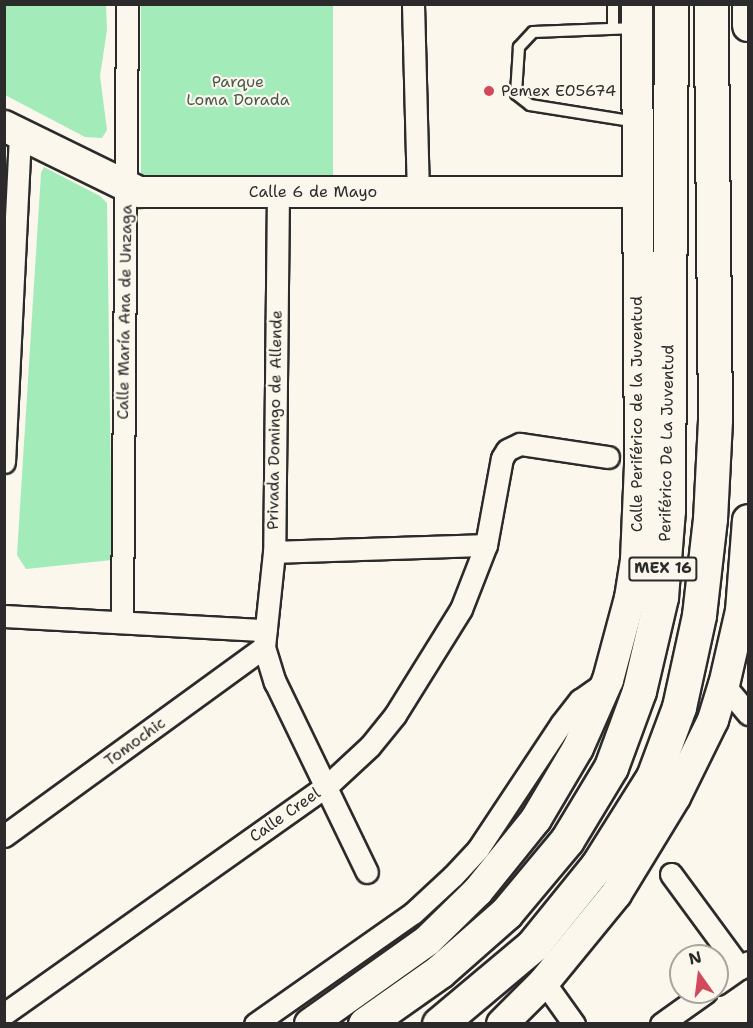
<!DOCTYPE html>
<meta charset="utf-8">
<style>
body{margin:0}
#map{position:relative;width:753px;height:1028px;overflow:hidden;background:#fbf7ec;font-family:"Shantell Sans",sans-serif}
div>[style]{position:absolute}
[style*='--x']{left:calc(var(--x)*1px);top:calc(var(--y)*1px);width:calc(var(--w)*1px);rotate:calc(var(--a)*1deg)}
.green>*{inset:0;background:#a3ecba;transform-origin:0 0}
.roads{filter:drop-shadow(2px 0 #2b2b2b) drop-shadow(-2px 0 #2b2b2b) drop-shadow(0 2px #2b2b2b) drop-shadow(0 -2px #2b2b2b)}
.lane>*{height:10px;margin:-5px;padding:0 5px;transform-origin:5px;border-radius:5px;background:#fbf7ec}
.street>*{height:21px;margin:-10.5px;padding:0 10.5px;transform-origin:10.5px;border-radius:10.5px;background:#fbf7ec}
.secondary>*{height:30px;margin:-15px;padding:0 15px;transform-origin:15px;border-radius:15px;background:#fbf7ec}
.highway>*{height:33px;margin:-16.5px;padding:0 16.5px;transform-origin:16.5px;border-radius:16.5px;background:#fbf7ec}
.dots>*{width:16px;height:16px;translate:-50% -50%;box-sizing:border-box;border:3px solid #fbf7ec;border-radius:50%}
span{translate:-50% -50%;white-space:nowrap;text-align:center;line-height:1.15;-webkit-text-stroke:4.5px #fbf7ec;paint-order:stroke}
.shield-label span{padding:2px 4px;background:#fbf7ec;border:2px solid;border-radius:4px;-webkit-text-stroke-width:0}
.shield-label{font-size:15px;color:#2b2b2b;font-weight:700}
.park-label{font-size:16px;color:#495b4f}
.poi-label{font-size:16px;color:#2b2b2b}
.left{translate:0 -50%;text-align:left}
.street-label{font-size:16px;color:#2b2b2b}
.frame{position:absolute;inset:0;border:6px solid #2b2b2b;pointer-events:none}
.north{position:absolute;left:669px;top:944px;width:60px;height:60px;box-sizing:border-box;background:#fbf7ec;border:2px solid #a8a59f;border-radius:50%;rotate:346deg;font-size:16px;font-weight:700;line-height:24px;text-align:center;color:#2b2b2b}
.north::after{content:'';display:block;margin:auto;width:21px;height:27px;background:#d1495b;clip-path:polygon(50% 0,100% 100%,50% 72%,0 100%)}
</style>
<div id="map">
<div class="green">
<i style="clip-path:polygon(4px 5px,106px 5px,107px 30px,100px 76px,107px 130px,102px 138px,85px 137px,5px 95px)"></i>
<i style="left:141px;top:5px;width:192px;height:173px"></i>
<i style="clip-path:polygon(44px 167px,100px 196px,107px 203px,112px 560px,26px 569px,17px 555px,41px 173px)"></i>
</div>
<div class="roads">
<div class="lane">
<i style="--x:613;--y:4;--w:24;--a:90"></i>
<i style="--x:635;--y:28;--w:102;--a:177.8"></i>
<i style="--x:533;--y:32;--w:21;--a:133"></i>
<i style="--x:519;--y:47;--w:47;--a:93.7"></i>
<i style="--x:516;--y:94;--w:18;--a:38"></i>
<i style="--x:530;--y:105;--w:107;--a:9.1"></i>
</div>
<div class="street">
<i style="--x:413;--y:4;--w:188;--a:88.5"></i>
<i style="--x:278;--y:192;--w:360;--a:90.6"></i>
<i style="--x:274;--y:552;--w:96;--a:96"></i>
<i style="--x:264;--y:647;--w:37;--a:73"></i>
<i style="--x:275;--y:682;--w:211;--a:64.2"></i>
<i style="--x:4;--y:462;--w:328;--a:-87.2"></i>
<i style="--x:274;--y:552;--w:212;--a:-1.9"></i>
<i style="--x:4;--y:616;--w:262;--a:3.1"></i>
<i style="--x:122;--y:620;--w:616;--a:-89.53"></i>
<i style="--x:724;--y:685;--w:38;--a:50"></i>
<i style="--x:4;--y:836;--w:321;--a:-36"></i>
<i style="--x:671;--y:874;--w:117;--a:53.7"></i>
<i style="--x:544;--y:982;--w:52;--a:54.5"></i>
<i style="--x:717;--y:984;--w:38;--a:-35"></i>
<i style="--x:4;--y:1014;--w:397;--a:-35.3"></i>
<i style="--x:328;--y:785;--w:57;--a:-42.9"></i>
<i style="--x:370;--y:746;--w:40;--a:-51"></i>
<i style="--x:395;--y:715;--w:125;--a:-58.1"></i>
<i style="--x:461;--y:609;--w:69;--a:-68.7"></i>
<i style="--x:486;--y:545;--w:88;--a:-79.6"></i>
<i style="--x:502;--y:458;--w:9;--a:-58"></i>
<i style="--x:507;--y:450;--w:14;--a:-25"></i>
<i style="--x:520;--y:444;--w:89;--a:8.4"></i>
<i style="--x:255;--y:1024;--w:193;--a:-35.1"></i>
<i style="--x:413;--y:913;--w:54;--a:-42.8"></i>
<i style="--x:453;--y:876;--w:37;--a:-47"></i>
<i style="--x:478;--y:849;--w:150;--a:-56.4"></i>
<i style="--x:561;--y:724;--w:31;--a:-52"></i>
<i style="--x:580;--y:700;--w:33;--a:-35"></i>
<i style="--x:661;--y:1024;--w:55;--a:-35.4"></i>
</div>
<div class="secondary">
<i style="--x:748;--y:4;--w:22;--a:90"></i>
<i style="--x:4;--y:126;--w:150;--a:26.1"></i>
<i style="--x:139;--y:192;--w:497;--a:0"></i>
<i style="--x:310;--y:1024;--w:143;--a:-35.4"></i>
<i style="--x:427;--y:941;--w:71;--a:-44.4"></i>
<i style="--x:478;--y:891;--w:92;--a:-51.1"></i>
<i style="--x:536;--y:819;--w:82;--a:-59.4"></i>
<i style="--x:578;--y:748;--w:74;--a:-66.2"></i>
<i style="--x:608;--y:680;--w:85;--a:-75"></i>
<i style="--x:630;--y:598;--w:38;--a:-81"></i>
<i style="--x:636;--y:560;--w:95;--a:-87.6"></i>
<i style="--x:640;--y:465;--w:461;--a:-90.4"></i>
<i style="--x:502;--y:1024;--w:59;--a:-45"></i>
<i style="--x:544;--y:982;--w:114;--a:-50.7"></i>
<i style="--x:616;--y:894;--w:114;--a:-58.7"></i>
<i style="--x:675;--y:797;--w:86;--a:-63.7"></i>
<i style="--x:713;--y:720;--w:37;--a:-73"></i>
<i style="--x:724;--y:685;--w:76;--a:-77.1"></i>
<i style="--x:741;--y:611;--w:91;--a:-85.6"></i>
</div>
<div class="highway">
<i style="--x:365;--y:1024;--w:92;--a:-35.2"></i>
<i style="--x:440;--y:971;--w:88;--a:-41.3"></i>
<i style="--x:506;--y:913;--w:95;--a:-50.1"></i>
<i style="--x:567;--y:840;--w:85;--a:-58.9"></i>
<i style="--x:611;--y:767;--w:81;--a:-69.8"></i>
<i style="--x:639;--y:691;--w:97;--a:-76.8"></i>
<i style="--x:661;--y:597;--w:87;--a:-85.4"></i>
<i style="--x:668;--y:510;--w:506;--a:-89.66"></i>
<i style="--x:439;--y:1024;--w:123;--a:-40"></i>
<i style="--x:533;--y:945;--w:102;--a:-51"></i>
<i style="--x:597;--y:866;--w:105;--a:-57.8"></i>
<i style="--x:653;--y:777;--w:75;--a:-69.6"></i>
<i style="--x:679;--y:707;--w:94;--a:-77.7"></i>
<i style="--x:699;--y:615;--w:97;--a:-83.5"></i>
<i style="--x:710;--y:519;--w:100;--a:-87.1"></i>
<i style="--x:715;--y:419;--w:415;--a:-90.6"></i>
</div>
</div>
<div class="dots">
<i style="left:489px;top:91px;background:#d1495b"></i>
</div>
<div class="shield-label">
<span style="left:663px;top:569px">MEX 16</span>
</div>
<div class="park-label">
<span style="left:238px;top:91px">Parque<br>Loma Dorada</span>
</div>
<div class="poi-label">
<span class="left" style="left:501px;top:91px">Pemex E05674</span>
</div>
<div class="street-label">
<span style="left:313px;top:192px">Calle 6 de Mayo</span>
<span style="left:125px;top:312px;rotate:-89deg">Calle María Ana de Unzaga</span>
<span style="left:637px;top:414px;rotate:-90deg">Calle Periférico de la Juventud</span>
<span style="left:275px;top:420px;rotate:-89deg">Privada Domingo de Allende</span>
<span style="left:667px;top:443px;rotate:-89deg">Periférico De La Juventud</span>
<span style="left:135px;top:742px;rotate:-36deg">Tomochic</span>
<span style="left:285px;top:815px;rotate:-35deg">Calle Creel</span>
</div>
<div class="frame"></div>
<div class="north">N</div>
</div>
